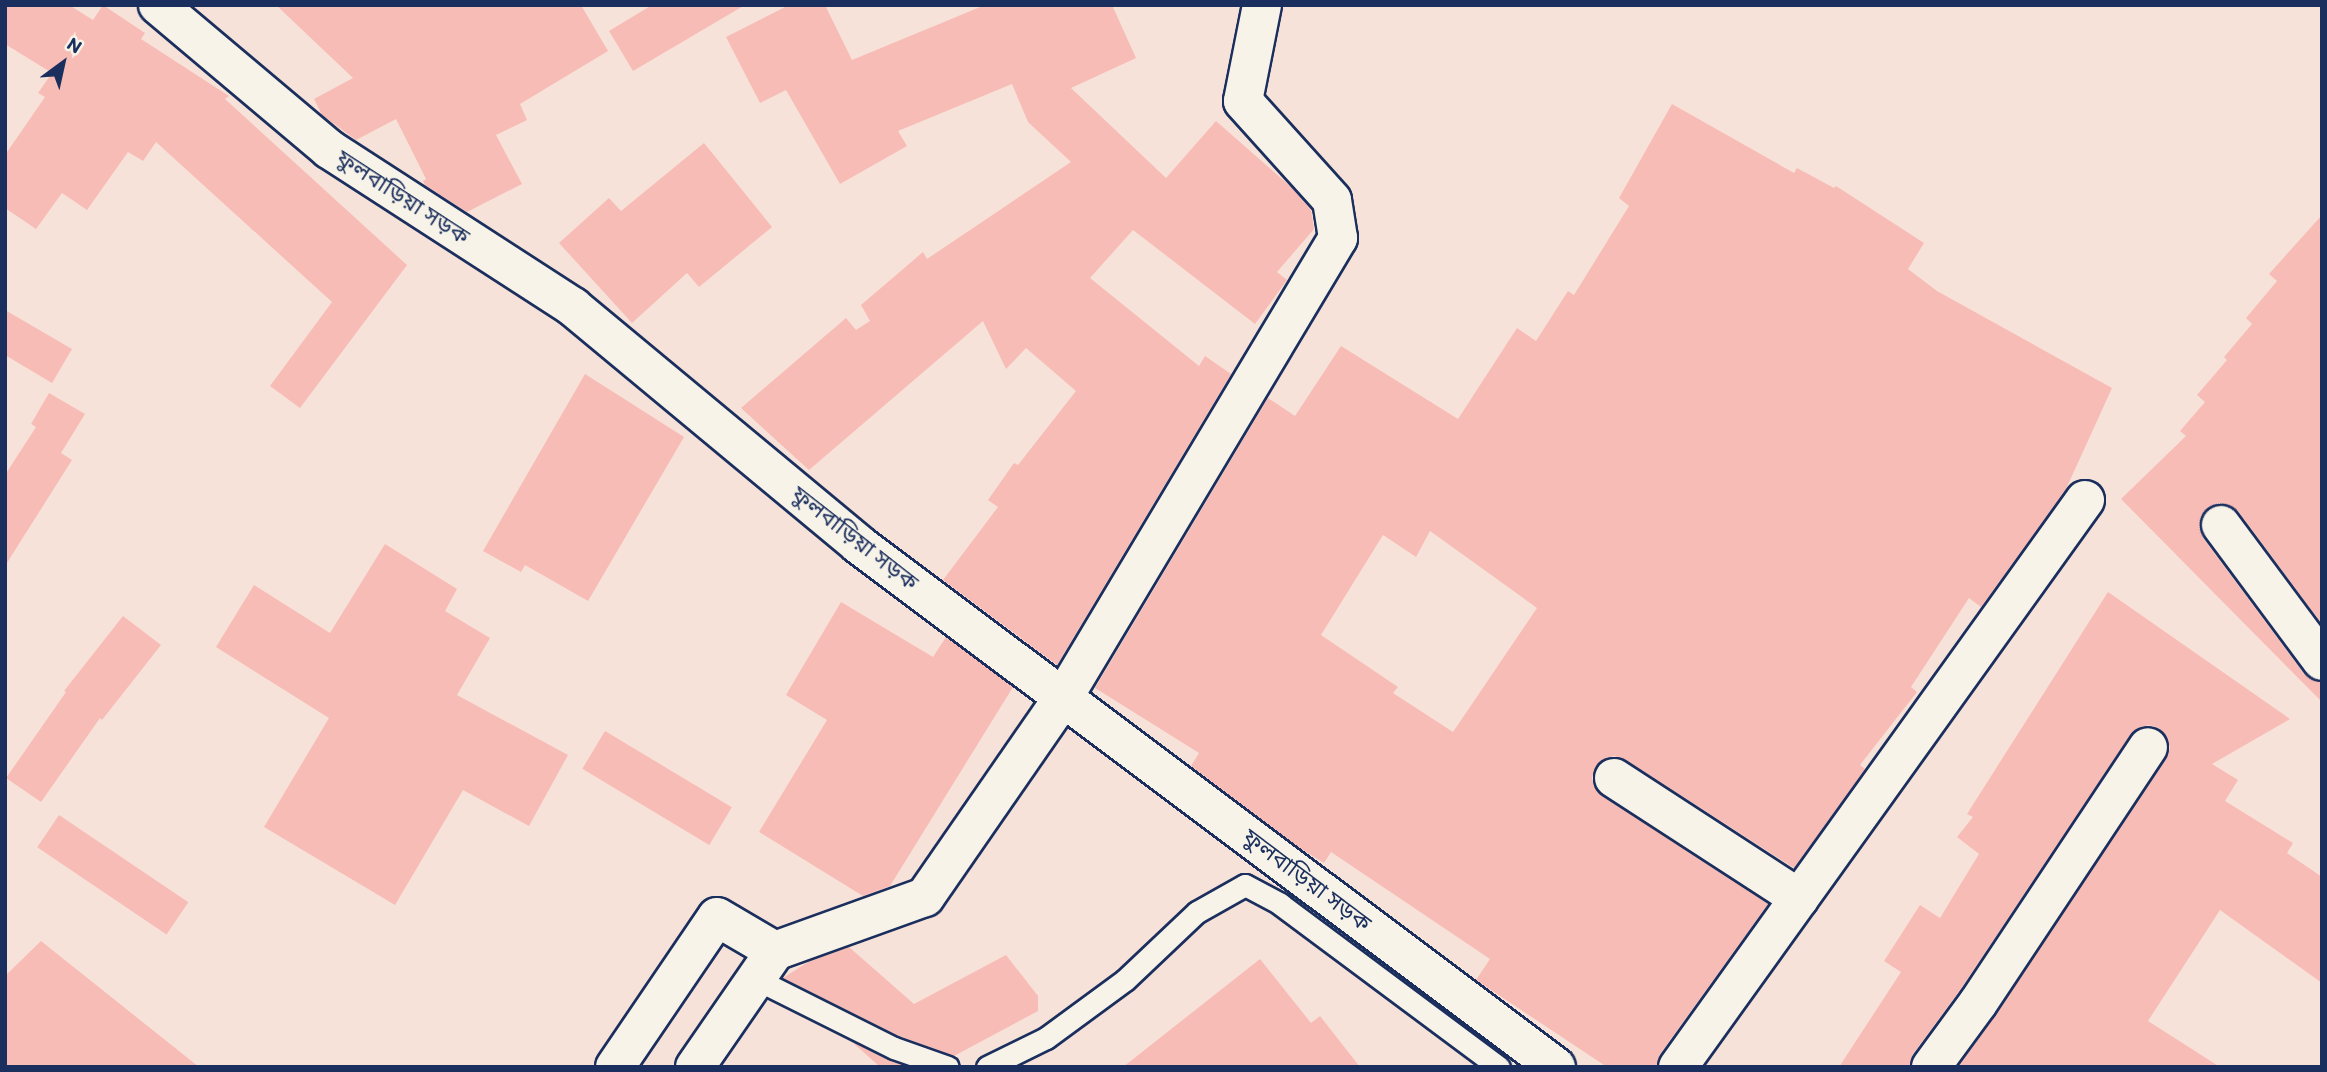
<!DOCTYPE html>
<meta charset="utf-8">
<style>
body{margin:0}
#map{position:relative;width:2327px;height:1072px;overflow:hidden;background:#f7e2d9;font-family:Itim,"Noto Sans Bengali",sans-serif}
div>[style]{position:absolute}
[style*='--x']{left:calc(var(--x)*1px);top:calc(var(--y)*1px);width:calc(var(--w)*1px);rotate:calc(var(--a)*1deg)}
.building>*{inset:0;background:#f8bcb6;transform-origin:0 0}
.roads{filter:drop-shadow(2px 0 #1b2f5e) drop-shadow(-2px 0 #1b2f5e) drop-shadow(0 2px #1b2f5e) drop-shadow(0 -2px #1b2f5e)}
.service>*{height:21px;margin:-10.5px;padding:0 10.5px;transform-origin:10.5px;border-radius:10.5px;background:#f7f3e8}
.minor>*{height:38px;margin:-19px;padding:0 19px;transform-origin:19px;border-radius:19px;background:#f7f3e8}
span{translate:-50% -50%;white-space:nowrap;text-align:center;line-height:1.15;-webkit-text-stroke:7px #f7f3e8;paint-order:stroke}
.street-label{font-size:23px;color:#1b2f5e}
.frame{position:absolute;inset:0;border:7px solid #1b2f5e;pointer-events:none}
.north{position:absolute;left:28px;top:28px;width:70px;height:70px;-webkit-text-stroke:5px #f7f3e8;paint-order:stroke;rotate:33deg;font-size:19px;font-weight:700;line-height:28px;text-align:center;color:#1b2f5e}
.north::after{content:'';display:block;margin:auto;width:24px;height:32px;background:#1b2f5e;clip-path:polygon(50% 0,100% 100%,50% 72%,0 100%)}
</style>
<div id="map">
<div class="building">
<i style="clip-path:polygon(5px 5px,69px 5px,93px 20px,103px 5px,145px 33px,141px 39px,229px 96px,225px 99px,407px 265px,300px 408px,270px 386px,332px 302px,156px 142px,143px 161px,128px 152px,87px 210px,62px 193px,36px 229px,5px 208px,5px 155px,45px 97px,38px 93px,52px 73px,5px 44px)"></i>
<i style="clip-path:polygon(276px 5px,581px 5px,608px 51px,520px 104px,527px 120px,496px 135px,522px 184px,467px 212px,425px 185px,423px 181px,426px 179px,396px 119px,356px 140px,322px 115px,314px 99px,353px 78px)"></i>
<i style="clip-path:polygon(652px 5px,745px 5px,633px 71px,609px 31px)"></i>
<i style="clip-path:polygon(789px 5px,825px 5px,852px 60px,985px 5px,1112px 5px,1136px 58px,1071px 88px,1166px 178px,1216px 121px,1291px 187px,1311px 210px,1314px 229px,1277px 272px,1287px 280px,1255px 324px,1133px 230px,1090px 278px,1199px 366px,1205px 356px,1231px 374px,1057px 665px,943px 580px,998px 507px,988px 500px,1014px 463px,1018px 465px,1076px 391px,1026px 348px,1006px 369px,983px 321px,809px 470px,741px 408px,846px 318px,856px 330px,870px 321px,861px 305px,923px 252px,927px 259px,1071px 162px,1028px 122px,1012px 84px,898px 131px,907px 146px,840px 184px,786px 90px,760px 103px,726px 37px)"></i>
<i style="clip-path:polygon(evenodd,1672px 104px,1794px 173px,1797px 168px,1834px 188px,1836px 186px,1924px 243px,1908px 269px,1937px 291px,2112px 388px,2066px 489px,1981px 607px,1969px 598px,1911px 687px,1917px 692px,1860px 765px,1865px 769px,1794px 868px,1626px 760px,1614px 756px,1603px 759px,1596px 766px,1592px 778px,1595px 788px,1602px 796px,1768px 904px,1660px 1054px,1656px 1067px,1607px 1067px,1476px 980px,1490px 959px,1331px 852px,1324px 863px,1301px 849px,1191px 766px,1199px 753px,1095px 688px,1268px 398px,1295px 416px,1341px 346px,1458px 419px,1517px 328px,1536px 341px,1568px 291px,1574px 295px,1629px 206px,1619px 198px,1672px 104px,1430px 531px,1537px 608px,1453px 732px,1393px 693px,1398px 687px,1321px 635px,1383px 535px,1416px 557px,1430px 531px)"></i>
<i style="clip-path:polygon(704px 143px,772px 227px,699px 287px,687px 273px,632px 323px,559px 243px,609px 198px,621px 211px)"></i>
<i style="clip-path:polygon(2322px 215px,2322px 624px,2238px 511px,2229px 505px,2219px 503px,2209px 507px,2201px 516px,2199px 527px,2203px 538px,2304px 674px,2322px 682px,2322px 702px,2121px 499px,2186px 436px,2180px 431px,2205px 402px,2197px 395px,2227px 360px,2224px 357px,2252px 324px,2246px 318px,2277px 281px,2269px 274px)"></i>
<i style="clip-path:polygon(5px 310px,72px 349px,52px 383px,5px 355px)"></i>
<i style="clip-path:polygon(585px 374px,684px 437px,588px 601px,525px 565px,521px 572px,483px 551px)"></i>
<i style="clip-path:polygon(49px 393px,85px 414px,61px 453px,72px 460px,5px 566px,5px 475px,36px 427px,31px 424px)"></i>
<i style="clip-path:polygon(385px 544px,457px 589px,445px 611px,490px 638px,457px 695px,568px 755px,529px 826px,463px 790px,395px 905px,264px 827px,329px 718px,216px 647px,254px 585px,330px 633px)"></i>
<i style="clip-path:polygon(2108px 592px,2290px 719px,2212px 764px,2238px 780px,2225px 801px,2293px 843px,2287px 853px,2322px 877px,2322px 983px,2220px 910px,2148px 1021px,2220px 1067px,1958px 1067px,1996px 1015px,2166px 759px,2170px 748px,2167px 737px,2159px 728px,2149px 725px,2138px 728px,2130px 735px,1960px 990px,1913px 1054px,1909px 1067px,1839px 1067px,1901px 972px,1884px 961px,1920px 905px,1940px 918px,1979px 854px,1957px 837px,1973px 817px,1967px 814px)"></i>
<i style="clip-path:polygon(841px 602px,933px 657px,946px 637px,1013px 687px,890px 886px,863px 896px,759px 832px,827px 720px,786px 695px)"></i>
<i style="clip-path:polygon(123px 616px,161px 645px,102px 720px,100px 718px,41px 802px,6px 778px,66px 692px,64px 691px)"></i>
<i style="left:605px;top:731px;width:148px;height:44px;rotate:31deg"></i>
<i style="left:59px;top:815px;width:156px;height:39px;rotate:34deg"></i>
<i style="clip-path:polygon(41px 941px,199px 1067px,5px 1067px,5px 976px)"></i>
<i style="clip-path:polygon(849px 947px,914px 1004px,1006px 955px,1038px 996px,1038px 1011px,954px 1056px,899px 1036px,783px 978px,808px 962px)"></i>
<i style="clip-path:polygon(1260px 959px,1311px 1023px,1320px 1016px,1360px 1067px,1123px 1067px)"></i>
<i style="clip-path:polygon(851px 1041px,888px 1060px,908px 1067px,880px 1067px)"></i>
</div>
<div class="roads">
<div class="service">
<i style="--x:756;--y:979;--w:154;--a:26.6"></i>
<i style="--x:894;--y:1048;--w:57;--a:19.4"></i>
<i style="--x:987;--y:1067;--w:66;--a:-26.2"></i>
<i style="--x:1046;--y:1038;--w:98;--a:-36.3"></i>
<i style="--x:1125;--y:980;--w:99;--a:-43.4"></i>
<i style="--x:1197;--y:912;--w:55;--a:-29.4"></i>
<i style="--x:1245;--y:885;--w:40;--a:28"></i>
<i style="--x:1280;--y:904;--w:273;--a:36.7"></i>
</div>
<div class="minor">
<i style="--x:158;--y:5;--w:224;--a:40.1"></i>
<i style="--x:329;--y:149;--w:291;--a:32.9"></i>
<i style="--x:573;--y:307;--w:371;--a:39.7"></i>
<i style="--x:858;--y:544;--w:872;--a:36.84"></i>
<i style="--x:2221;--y:525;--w:169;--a:53.4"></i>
<i style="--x:1614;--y:778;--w:221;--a:33"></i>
<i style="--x:615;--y:1067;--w:181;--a:-55.8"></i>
<i style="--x:717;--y:917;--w:67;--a:30.4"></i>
<i style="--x:695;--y:1067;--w:141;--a:-55.4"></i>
<i style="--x:775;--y:951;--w:159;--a:-19.8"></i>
<i style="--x:925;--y:897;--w:242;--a:-55.3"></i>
<i style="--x:1063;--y:698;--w:536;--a:-59.13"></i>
<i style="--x:1338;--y:238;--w:38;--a:-99"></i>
<i style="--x:1332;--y:200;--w:133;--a:-132"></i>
<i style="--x:1243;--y:101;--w:98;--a:-78.8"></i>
<i style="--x:1678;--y:1067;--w:698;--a:-54.33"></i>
<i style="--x:1931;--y:1067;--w:79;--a:-53.7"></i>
<i style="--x:1978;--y:1003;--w:307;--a:-56.4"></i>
</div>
</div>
<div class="street-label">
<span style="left:403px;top:197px;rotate:33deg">ফুলবাড়িয়া সড়ক</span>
<span style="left:855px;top:538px;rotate:38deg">ফুলবাড়িয়া সড়ক</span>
<span style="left:1307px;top:880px;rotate:37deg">ফুলবাড়িয়া সড়ক</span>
</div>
<div class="frame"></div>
<div class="north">N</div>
</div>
